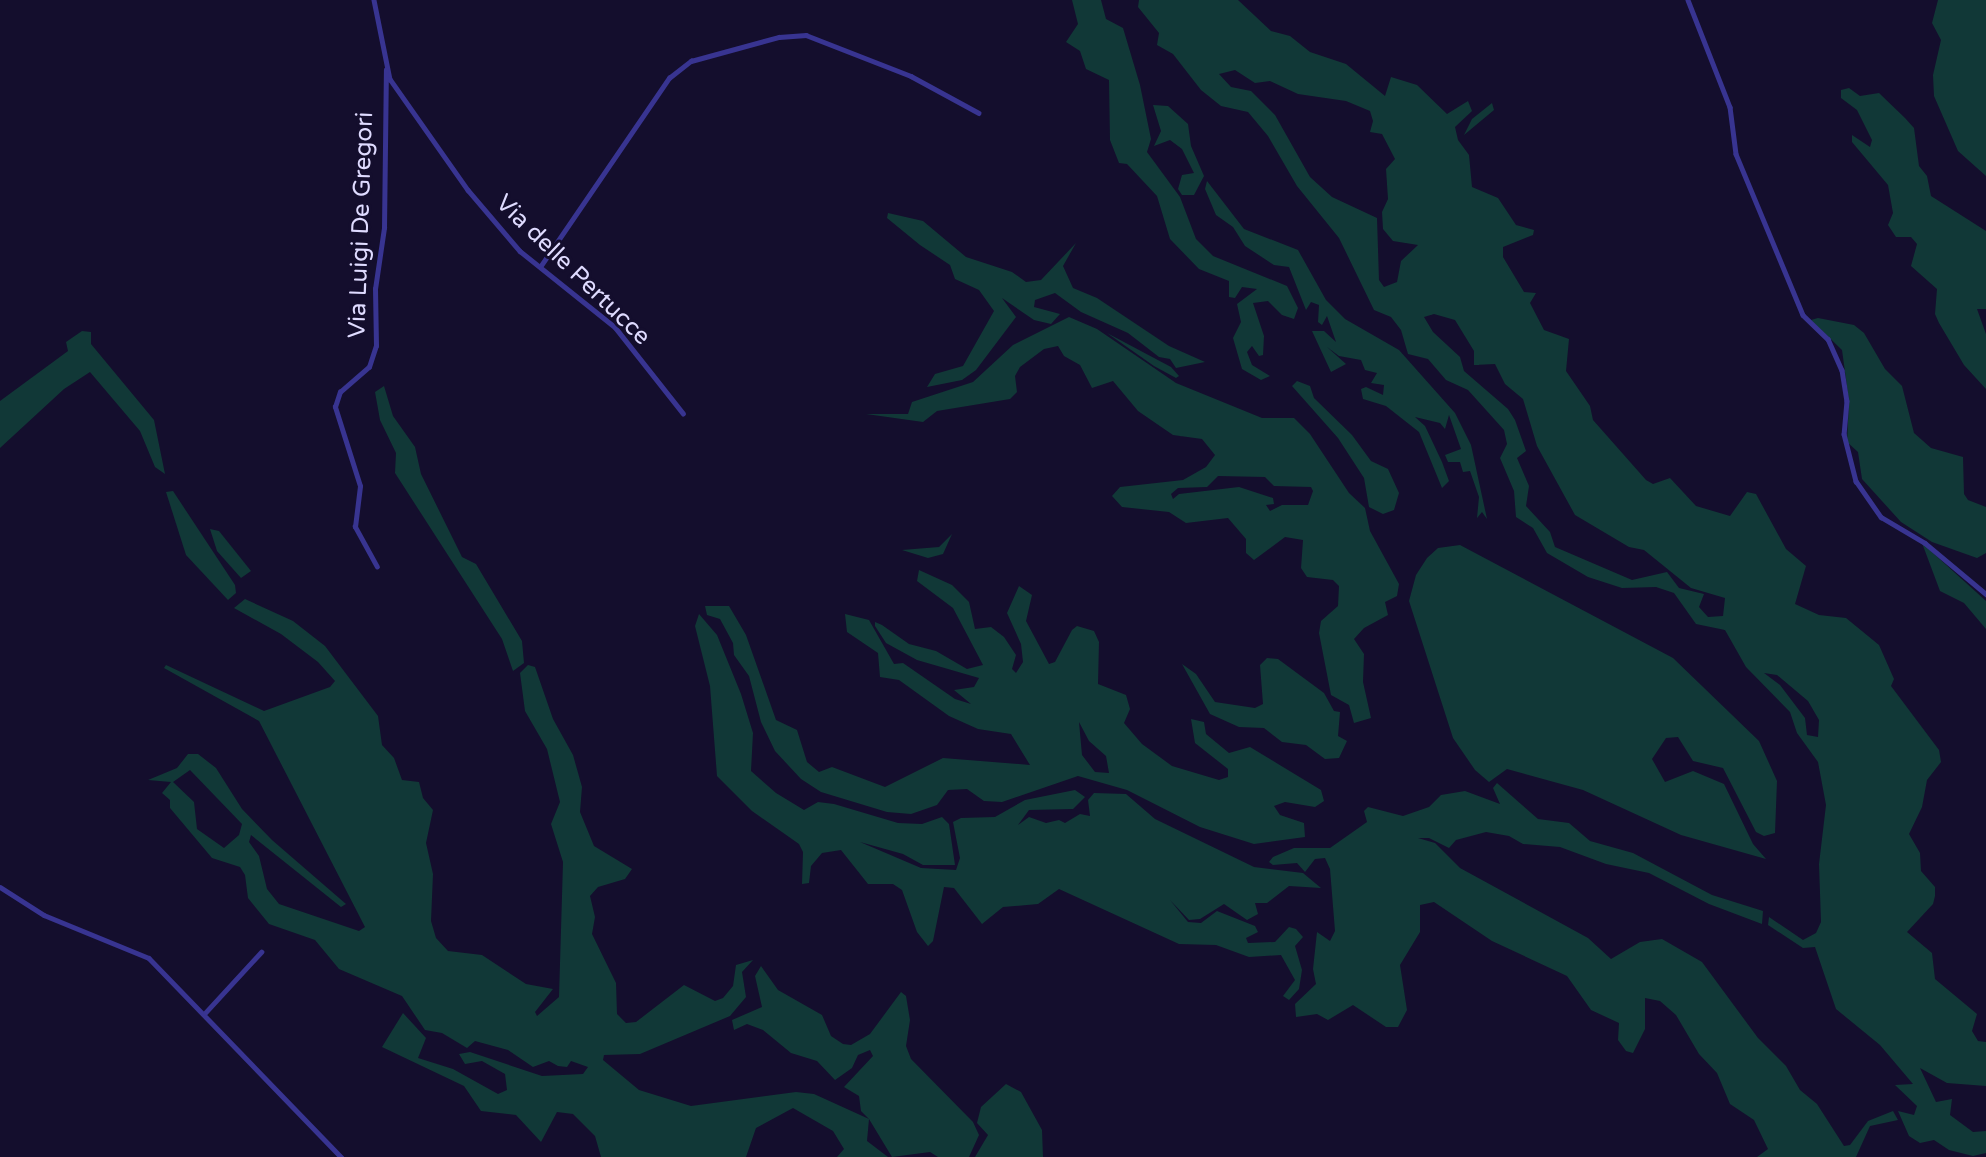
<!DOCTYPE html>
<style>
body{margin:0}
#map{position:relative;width:1986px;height:1157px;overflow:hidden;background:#140e2d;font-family:"Varela Round",sans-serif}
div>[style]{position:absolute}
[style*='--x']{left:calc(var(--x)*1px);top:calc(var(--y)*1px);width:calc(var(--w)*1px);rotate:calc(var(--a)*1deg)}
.green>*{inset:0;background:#113837}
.minor>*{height:4.5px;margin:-2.25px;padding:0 2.25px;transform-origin:2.25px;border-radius:2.25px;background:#383491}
span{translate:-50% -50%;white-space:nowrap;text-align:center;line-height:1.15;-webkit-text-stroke:6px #140e2d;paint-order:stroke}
.street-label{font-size:24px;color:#dfdbff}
</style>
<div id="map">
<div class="green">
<i style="clip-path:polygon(1072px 0,1101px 0,1106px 19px,1123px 28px,1140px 85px,1151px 139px,1147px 152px,1180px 197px,1196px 239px,1213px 256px,1287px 286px,1298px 308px,1294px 319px,1282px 315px,1268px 301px,1253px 303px,1264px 336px,1263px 355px,1259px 356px,1252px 346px,1247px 352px,1252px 365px,1270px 376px,1261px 380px,1242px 369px,1233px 338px,1241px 322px,1237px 304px,1257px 289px,1242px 287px,1235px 298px,1229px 297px,1229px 281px,1199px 269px,1170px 239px,1157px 196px,1127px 164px,1119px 163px,1110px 140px,1109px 80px,1086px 69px,1080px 51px,1066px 42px,1078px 24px)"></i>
<i style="clip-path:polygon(evenodd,1139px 0,1238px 0,1271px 31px,1290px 36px,1310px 52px,1346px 64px,1385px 96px,1391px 77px,1417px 85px,1447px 114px,1468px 101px,1472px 111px,1455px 127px,1458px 140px,1469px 155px,1472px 187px,1498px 198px,1516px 225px,1534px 230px,1533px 235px,1503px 247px,1503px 257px,1524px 292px,1536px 293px,1530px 303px,1544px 330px,1569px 339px,1566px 371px,1590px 406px,1593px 420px,1646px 480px,1653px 484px,1670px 478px,1696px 506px,1730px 516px,1747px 492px,1756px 494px,1786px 549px,1806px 566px,1795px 604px,1819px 615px,1846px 618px,1879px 645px,1894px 679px,1891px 686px,1939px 750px,1941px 762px,1927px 780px,1922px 807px,1909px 834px,1920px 853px,1921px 871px,1935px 887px,1935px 896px,1933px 904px,1907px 932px,1932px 953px,1935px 979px,1977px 1014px,1972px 1031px,1978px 1041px,1986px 1042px,1986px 1086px,1947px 1083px,1920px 1068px,1936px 1102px,1952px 1099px,1950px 1115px,1973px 1132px,1986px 1131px,1986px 1153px,1973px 1156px,1949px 1150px,1934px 1140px,1920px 1143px,1909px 1136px,1898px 1111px,1914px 1115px,1917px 1106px,1895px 1085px,1913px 1084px,1880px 1045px,1836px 1009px,1815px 947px,1803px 948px,1768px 925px,1769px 917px,1803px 940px,1816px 933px,1821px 922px,1819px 864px,1826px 805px,1818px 762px,1797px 733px,1790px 712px,1746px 667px,1725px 630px,1696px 624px,1674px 593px,1656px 587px,1622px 588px,1588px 577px,1547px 553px,1533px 528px,1516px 517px,1514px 491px,1500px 458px,1507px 444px,1504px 430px,1468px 390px,1446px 380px,1428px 359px,1408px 354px,1401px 330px,1391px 317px,1374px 310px,1339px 238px,1297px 186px,1268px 136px,1248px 112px,1221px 106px,1201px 90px,1173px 54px,1157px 45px,1159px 33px,1138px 7px,1139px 0,1235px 70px,1255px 83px,1270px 81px,1298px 94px,1346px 101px,1370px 111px,1373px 121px,1370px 132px,1382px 134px,1395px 159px,1386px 169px,1388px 199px,1382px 212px,1383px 229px,1393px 241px,1418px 245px,1401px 261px,1397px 282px,1384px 287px,1379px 280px,1377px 218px,1332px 197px,1310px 177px,1275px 115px,1251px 91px,1231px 87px,1219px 74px,1235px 70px,1139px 0,1434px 314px,1455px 320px,1474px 351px,1474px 365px,1495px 364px,1505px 384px,1523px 399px,1537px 446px,1575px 515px,1629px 547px,1644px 550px,1691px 588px,1725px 598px,1723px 616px,1708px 617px,1699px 607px,1704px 594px,1679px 588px,1667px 572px,1632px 580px,1555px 547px,1550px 532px,1526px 506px,1529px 486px,1517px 458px,1526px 451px,1515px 420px,1508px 409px,1464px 371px,1460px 357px,1433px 332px,1424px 317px,1434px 314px,1139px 0,1764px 673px,1777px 675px,1808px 701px,1819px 720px,1818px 737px,1807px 735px,1805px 718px,1780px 685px,1764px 673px)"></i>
<i style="clip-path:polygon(1938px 0,1986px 0,1986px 176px,1958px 151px,1934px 96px,1933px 75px,1941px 40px,1932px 23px)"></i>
<i style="clip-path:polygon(1849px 88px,1860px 96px,1879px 93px,1905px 118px,1914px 128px,1919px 166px,1927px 176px,1931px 196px,1986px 231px,1986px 309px,1977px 309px,1986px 334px,1986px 389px,1964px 365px,1939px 323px,1935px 314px,1937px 289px,1911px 266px,1917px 244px,1911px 237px,1896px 237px,1888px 225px,1893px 213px,1888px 185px,1852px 142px,1852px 135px,1870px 147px,1872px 140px,1857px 110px,1841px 98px,1841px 90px)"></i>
<i style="clip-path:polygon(1492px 103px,1494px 110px,1464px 135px,1472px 119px)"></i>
<i style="clip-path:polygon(1153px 105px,1168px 106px,1188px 124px,1191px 146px,1204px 176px,1194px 195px,1182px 195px,1178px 189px,1182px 175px,1194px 173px,1182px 149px,1170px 140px,1154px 146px,1161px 131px)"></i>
<i style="clip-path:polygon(1207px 181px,1244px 229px,1298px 250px,1326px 300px,1345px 319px,1399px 350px,1455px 413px,1471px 445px,1487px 519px,1482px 512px,1477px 518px,1479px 497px,1470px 471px,1463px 472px,1460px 462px,1448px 462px,1445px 455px,1461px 449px,1449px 415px,1445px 429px,1440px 423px,1415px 417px,1425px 426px,1442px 462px,1449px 481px,1442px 488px,1419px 432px,1386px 406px,1363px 399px,1361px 389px,1366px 387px,1383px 395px,1384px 385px,1371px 383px,1377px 373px,1365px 370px,1361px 360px,1339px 356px,1327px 347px,1346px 364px,1331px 372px,1312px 331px,1324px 331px,1336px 342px,1327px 316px,1322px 325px,1318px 322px,1319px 305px,1311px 302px,1306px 310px,1289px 267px,1274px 265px,1245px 246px,1233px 227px,1216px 215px,1205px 189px)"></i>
<i style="clip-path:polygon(888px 213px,923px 221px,966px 257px,1012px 272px,1026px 282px,1041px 280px,1076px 243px,1063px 266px,1073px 288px,1097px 298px,1169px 346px,1205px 362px,1176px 368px,1170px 359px,1159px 357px,1128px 333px,1081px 312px,1055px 293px,1035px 300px,1034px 307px,1060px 314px,1051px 324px,1034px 320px,1002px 298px,1016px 317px,976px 370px,962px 380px,927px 387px,935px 374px,963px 366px,994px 311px,979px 290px,955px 279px,950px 265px,920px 245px,887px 218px)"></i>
<i style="clip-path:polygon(evenodd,1069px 317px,1097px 329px,1176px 383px,1262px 418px,1294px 418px,1310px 434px,1349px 493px,1365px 508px,1370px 531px,1399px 584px,1397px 596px,1385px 602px,1388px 615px,1364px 628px,1354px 639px,1364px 654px,1363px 682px,1371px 718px,1354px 723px,1349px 705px,1331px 695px,1319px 633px,1321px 621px,1338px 606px,1339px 586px,1333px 580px,1307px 577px,1301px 568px,1303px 540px,1285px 537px,1254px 560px,1246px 553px,1246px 539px,1228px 518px,1186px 523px,1169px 512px,1122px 507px,1112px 496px,1120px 487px,1183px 480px,1206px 467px,1215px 455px,1202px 439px,1173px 435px,1138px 411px,1113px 381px,1092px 388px,1080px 365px,1064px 356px,1058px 346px,1044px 349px,1020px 367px,1015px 376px,1017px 392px,1010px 399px,937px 411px,923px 422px,866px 414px,908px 414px,912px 402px,973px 382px,1013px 345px,1069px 317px,1218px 476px,1265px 477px,1274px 486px,1311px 487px,1313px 491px,1308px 505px,1282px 505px,1270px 511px,1266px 505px,1274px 504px,1273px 498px,1239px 487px,1179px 494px,1173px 499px,1171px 494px,1178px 488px,1207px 487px,1218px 476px)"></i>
<i style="clip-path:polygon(1818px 318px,1854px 325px,1864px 333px,1885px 369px,1902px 386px,1914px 433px,1931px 448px,1963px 457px,1964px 494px,1968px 500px,1986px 507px,1986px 553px,1977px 558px,1932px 542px,1901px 522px,1862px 479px,1858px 452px,1847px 442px,1849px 401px,1842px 350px,1811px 320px)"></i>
<i style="clip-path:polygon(82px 331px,91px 332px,91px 344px,154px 420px,165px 474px,155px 467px,140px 431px,90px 372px,64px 389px,0 448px,0 401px,68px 351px,66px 342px)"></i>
<i style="clip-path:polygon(1107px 333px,1171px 367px,1179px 376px,1176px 378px,1154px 366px)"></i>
<i style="clip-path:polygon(1297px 381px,1310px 386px,1314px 398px,1352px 435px,1371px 461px,1388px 469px,1399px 493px,1394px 510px,1383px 514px,1369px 507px,1364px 478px,1338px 438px,1292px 386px)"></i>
<i style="clip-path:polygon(384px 386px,393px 416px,415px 447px,421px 474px,462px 557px,476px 564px,522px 641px,524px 663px,513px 671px,502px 639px,395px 473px,396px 453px,380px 420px,375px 392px)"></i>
<i style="clip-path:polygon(173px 491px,235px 585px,236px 593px,228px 600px,186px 555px,166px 492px)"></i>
<i style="clip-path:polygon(210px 529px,219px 531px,251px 571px,241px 578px,217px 551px)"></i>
<i style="clip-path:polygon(952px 534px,943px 554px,928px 558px,902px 550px,939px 547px)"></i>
<i style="clip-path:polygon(1922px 543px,1986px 601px,1986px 629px,1964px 603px,1940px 591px)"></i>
<i style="clip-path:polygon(1460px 545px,1673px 658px,1759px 741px,1777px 781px,1775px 833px,1764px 836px,1756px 832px,1723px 768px,1693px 761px,1678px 737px,1666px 738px,1652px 759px,1665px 782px,1693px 771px,1724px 784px,1753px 844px,1766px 859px,1681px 835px,1583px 790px,1507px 769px,1489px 782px,1475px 770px,1453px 738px,1409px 601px,1416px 575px,1427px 558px,1438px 548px)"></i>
<i style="clip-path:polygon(evenodd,919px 570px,952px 585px,969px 602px,975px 629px,991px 627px,1004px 637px,1016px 655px,1012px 669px,1016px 673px,1023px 662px,1021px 644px,1007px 613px,1019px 586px,1032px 595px,1026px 621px,1049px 664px,1055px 662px,1072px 630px,1077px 626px,1094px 631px,1099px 642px,1098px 684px,1126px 695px,1130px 709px,1124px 723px,1142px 744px,1172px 766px,1219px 780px,1228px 777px,1228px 769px,1195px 743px,1191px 719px,1204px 722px,1206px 734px,1229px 753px,1250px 747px,1321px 790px,1324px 801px,1315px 807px,1285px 802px,1274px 806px,1280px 815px,1304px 823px,1305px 837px,1254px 844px,1200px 827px,1127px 790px,1078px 776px,1002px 802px,984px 801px,967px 789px,948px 790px,937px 805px,911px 814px,887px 812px,821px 792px,801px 779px,775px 751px,761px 722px,749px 676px,734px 655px,733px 643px,720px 619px,707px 615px,705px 606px,729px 606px,746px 635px,776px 720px,797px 730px,807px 762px,819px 772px,832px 767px,885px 787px,943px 758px,1030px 765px,1011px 734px,978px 729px,949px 716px,899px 680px,880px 677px,878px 653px,847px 632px,845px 614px,869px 620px,894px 664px,903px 663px,955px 699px,971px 704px,954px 690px,974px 687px,979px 678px,917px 660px,886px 643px,875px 626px,875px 622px,882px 625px,909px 644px,936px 651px,967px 669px,983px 665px,953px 608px,917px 581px,919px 570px,1079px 722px,1089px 741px,1106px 756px,1109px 773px,1095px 772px,1082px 755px,1079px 722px)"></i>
<i style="clip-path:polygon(evenodd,245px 599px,293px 621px,325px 646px,378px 716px,382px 745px,394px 758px,402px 780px,419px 782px,423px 798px,433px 810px,426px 843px,433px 874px,431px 921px,436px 938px,448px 951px,482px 955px,526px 984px,553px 989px,535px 1012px,537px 1016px,559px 997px,563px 862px,551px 824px,560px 802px,547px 749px,525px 711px,520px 673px,528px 665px,535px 667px,553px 719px,573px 755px,582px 787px,580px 812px,594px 846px,632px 869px,625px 879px,598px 887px,590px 896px,595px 917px,592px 934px,616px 983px,617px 1014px,626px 1023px,636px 1022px,684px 985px,715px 1001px,723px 998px,733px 986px,736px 965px,753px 960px,742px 972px,746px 997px,730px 1016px,640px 1054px,604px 1055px,603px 1060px,639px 1090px,691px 1106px,796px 1092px,814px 1094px,869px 1119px,861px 1111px,859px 1096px,844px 1087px,873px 1056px,870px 1050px,858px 1055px,852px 1068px,835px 1080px,817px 1061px,791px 1053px,763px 1030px,747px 1024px,734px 1030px,732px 1020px,762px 1007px,755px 976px,761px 966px,778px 990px,822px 1015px,831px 1036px,843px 1044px,851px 1045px,870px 1034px,901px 992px,906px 996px,910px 1020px,906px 1046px,911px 1059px,973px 1122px,979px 1135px,969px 1157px,938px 1157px,930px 1152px,892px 1157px,869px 1119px,867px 1141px,888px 1157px,837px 1157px,844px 1149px,833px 1131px,793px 1108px,756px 1128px,746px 1157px,601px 1157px,595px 1136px,573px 1114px,557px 1112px,541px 1142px,516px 1115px,481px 1111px,464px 1086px,382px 1047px,403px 1013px,426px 1038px,418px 1058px,453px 1069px,498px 1094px,507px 1090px,505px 1074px,482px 1061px,465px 1064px,459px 1054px,470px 1052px,542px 1076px,583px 1074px,588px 1067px,571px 1061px,567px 1067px,558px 1066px,549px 1061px,533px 1067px,508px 1050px,475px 1041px,467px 1048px,442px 1033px,425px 1030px,402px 996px,339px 969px,315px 940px,269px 924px,248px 898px,245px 875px,240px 867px,212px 858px,170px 808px,170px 800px,162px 793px,171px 782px,148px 780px,177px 768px,188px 754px,198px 754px,216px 768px,242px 809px,272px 840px,346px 904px,341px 907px,251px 835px,249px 842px,259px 856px,267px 889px,279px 904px,359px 931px,365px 927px,259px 721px,164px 668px,166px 665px,264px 711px,330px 687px,335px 681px,318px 662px,281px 634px,234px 608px,245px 599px,190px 770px,242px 824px,239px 835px,224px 848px,197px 829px,194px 802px,173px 782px,190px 770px)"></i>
<i style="clip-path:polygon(699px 614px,717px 635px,741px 694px,753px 733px,751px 771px,776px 793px,804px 810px,818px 802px,834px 804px,898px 823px,922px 824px,942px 817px,949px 824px,955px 865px,923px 865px,903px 854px,860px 842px,921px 868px,956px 870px,960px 858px,953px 822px,961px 818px,995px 817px,1025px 800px,1075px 790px,1085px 797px,1073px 809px,1029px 810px,1018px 825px,1029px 817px,1046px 823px,1059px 820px,1065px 823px,1080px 814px,1090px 816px,1088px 800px,1094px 793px,1126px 794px,1155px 819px,1254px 867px,1303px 873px,1321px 888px,1289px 886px,1267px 903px,1255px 903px,1258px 914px,1247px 920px,1224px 904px,1200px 919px,1189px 920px,1170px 900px,1188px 922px,1201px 923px,1217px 911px,1255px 926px,1258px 932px,1246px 938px,1248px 943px,1275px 942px,1289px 927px,1296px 929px,1303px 937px,1295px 946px,1302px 970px,1299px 989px,1289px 1000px,1283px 996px,1295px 980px,1281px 955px,1249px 957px,1216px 945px,1179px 944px,1059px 889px,1038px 904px,1003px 907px,982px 924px,954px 888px,944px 887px,933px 941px,928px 946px,917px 932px,902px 890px,893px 884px,868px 884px,841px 850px,822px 853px,811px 866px,809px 883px,802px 884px,803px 852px,799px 844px,752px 811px,717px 776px,710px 686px,695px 626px)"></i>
<i style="clip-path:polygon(1267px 658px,1278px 659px,1324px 693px,1334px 711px,1340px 712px,1338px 736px,1347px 741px,1339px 758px,1325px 759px,1306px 745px,1282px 742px,1264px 728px,1239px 727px,1210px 714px,1182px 664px,1196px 674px,1215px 702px,1255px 708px,1263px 704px,1260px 665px)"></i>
<i style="clip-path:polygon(1497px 783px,1538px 819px,1569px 823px,1590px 841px,1633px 853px,1712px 895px,1763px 911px,1762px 924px,1709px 904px,1649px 873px,1606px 864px,1560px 847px,1523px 844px,1509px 836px,1486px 832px,1456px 840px,1449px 848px,1429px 838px,1418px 838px,1435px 843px,1460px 868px,1588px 938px,1611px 959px,1640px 942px,1662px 939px,1702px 962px,1758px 1038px,1786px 1066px,1800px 1090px,1817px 1104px,1844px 1146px,1850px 1145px,1868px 1121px,1893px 1111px,1898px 1120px,1870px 1126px,1856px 1157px,1757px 1157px,1768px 1149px,1754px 1120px,1730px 1104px,1717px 1073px,1699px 1054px,1676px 1015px,1660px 1001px,1645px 998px,1645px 1029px,1633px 1053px,1626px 1051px,1618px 1040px,1619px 1023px,1591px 1010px,1567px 976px,1492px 941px,1434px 902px,1420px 905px,1420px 932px,1400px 965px,1407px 1010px,1398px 1027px,1386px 1027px,1353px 1005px,1328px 1020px,1317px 1014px,1296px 1017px,1295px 1004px,1316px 984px,1313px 969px,1317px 932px,1330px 941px,1335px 931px,1330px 869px,1325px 858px,1315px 859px,1305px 872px,1297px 863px,1273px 865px,1269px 862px,1273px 857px,1294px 848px,1330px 848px,1367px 822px,1364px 811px,1368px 807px,1403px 816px,1429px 807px,1441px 795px,1465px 791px,1500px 804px,1493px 788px)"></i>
<i style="clip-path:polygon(1006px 1084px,1021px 1092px,1042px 1130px,1043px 1157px,975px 1157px,988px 1135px,977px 1123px,981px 1107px)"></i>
</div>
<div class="minor">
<i style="--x:374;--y:0;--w:81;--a:78.6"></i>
<i style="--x:390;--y:79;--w:136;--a:54.9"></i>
<i style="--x:468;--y:190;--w:80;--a:49.6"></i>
<i style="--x:520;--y:251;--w:122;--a:38.7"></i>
<i style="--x:615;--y:327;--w:110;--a:51.7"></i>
<i style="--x:1688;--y:0;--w:115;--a:68.6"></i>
<i style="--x:1730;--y:107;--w:47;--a:82.7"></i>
<i style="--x:1736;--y:154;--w:174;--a:67.4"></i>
<i style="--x:1803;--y:315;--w:35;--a:44"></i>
<i style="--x:1828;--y:339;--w:34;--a:66"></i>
<i style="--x:1842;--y:370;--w:31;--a:81"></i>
<i style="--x:1847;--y:401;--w:33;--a:95"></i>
<i style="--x:1844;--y:434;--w:49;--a:75.7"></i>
<i style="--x:1856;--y:481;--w:44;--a:55.2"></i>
<i style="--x:1881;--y:517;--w:51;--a:30.6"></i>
<i style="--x:1925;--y:543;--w:80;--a:39.9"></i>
<i style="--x:540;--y:267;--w:229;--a:-55.7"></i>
<i style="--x:669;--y:78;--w:28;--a:-38"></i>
<i style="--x:691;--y:61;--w:91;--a:-15.3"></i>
<i style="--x:779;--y:37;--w:27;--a:-4"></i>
<i style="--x:806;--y:35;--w:113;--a:21.3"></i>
<i style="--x:911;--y:76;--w:77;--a:28.6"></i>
<i style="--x:377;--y:567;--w:46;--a:-118.8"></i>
<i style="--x:355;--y:527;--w:41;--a:-83"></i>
<i style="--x:360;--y:486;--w:83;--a:-107.6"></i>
<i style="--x:335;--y:407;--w:16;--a:-72"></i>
<i style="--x:340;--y:392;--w:38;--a:-41"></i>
<i style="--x:369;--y:367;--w:22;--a:-72"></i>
<i style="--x:376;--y:346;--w:57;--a:-91"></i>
<i style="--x:375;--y:289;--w:62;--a:-81.6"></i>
<i style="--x:384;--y:228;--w:158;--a:-89.3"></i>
<i style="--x:0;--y:887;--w:52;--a:32.5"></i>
<i style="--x:44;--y:915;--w:113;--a:22.3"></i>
<i style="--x:149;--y:958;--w:277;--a:46"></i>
<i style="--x:205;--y:1013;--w:83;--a:-47.4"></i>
</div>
<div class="street-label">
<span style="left:361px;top:225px;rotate:-88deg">Via Luigi De Gregori</span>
<span style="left:573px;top:270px;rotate:44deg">Via delle Pertucce</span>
</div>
</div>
